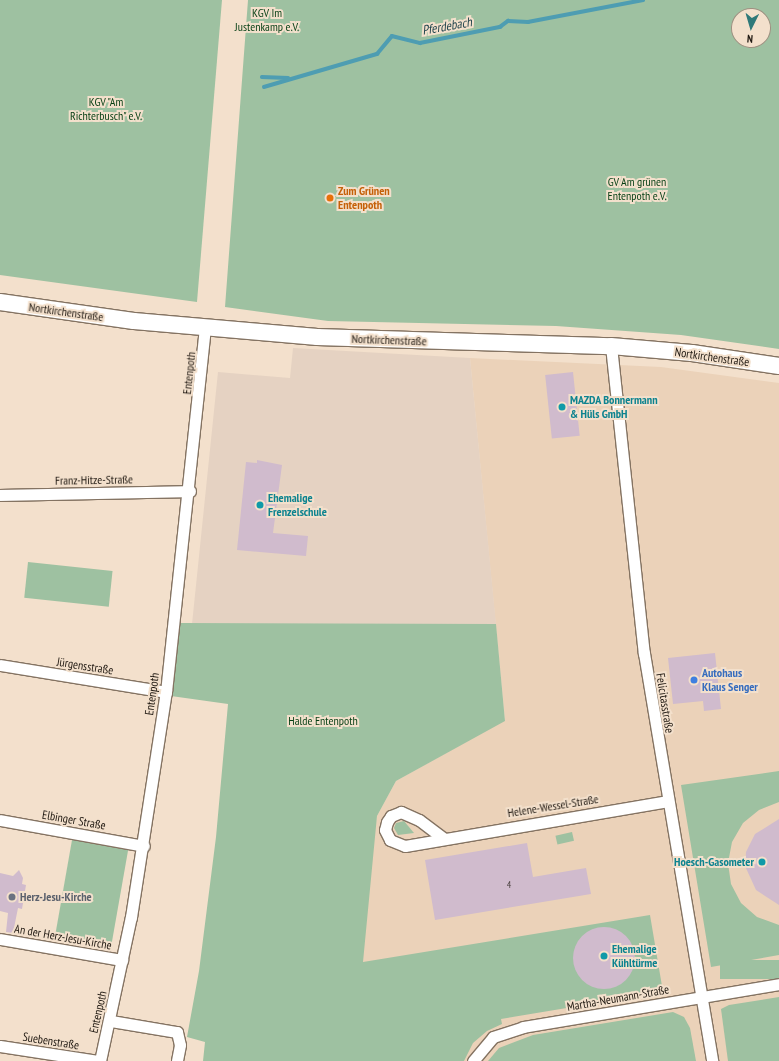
<!DOCTYPE html>
<meta charset="utf-8">
<style>
body{margin:0}
#map{position:relative;width:779px;height:1061px;overflow:hidden;background:#f3e0cc;font-family:"PT Sans Narrow",sans-serif}
div>[style]{position:absolute}
[style*='--x']{left:calc(var(--x)*1px);top:calc(var(--y)*1px);width:calc(var(--w)*1px);rotate:calc(var(--a)*1deg)}
.built>*{inset:0;background:#ebd2b9}
.education>*{inset:0;background:#e5d2c2}
.green>*{inset:0;background:#9ec1a1;transform-origin:0 0}
.stream>*{height:3.5px;margin:-1.75px;padding:0 1.75px;transform-origin:1.75px;border-radius:1.75px;background:#4e9db2}
.building>*{inset:0;background:#d0bbcd;transform-origin:0 0}
.round{border-radius:50%}
.roads{filter:drop-shadow(1px 0 #847362) drop-shadow(-1px 0 #847362) drop-shadow(0 1px #847362) drop-shadow(0 -1px #847362)}
.minor>*{height:11px;margin:-5.5px;padding:0 5.5px;transform-origin:5.5px;border-radius:5.5px;background:#fff}
.secondary>*{height:16px;margin:-8px;padding:0 8px;transform-origin:8px;border-radius:8px;background:#fff}
.dots>*{width:11px;height:11px;translate:-50% -50%;box-sizing:border-box;border:2px solid #f3e0cc;border-radius:50%}
span{translate:-50% -50%;white-space:nowrap;text-align:center;line-height:1.15;-webkit-text-stroke:4px #f3e0cc;paint-order:stroke}
.number-label{font-size:10px;color:#4b4140}
.number-label span{-webkit-text-stroke-width:0}
.park-label{font-size:12px;color:#053f14}
.food-label{font-size:12px;color:#c56008;font-weight:700}
.left{translate:0 -50%;text-align:left}
.street-label{font-size:12px;color:#1f1811}
.culture-label{font-size:12px;color:#0d838f;font-weight:700}
.right{translate:-100% -50%;text-align:right}
.shop-label{font-size:12px;color:#366cbe;font-weight:700}
.worship-label{font-size:12px;color:#5b616d;font-weight:700}
.water-label{font-size:13px;color:#1a3f49;font-style:italic}
.north{position:absolute;left:731px;top:8px;width:40px;height:40px;box-sizing:border-box;background:#f3e0cc;border:1px solid #9e9081;border-radius:50%;rotate:185deg;font-size:11px;font-weight:700;line-height:16px;text-align:center;color:#1f1811}
.north::after{content:'';display:block;margin:auto;width:14px;height:18px;background:#2f7979;clip-path:polygon(50% 0,100% 100%,50% 72%,0 100%)}
</style>
<div id="map">
<div class="built">
<i style="clip-path:polygon(470px 358px,661px 367px,779px 383px,779px 1061px,389px 1061px,357px 1039px,369px 863px,377px 816px,396px 781px,505px 720px)"></i>
</div>
<div class="education">
<i style="clip-path:polygon(293px 348px,470px 358px,496px 624px,192px 624px,218px 372px,290px 378px)"></i>
</div>
<div class="green">
<i style="clip-path:polygon(0 0,222px 0,197px 302px,0 275px)"></i>
<i style="clip-path:polygon(evenodd,248px 0,779px 0,779px 349px,681px 335px,556px 326px,328px 321px,225px 307px,248px 0,739px 16px,763px 16px,763px 40px,739px 40px,739px 16px)"></i>
<i style="left:28px;top:562px;width:85px;height:36px;rotate:6deg"></i>
<i style="clip-path:polygon(180px 623px,496px 624px,505px 721px,396px 781px,377px 816px,363px 962px,650px 915px,663px 992px,501px 1019px,502px 1024px,487px 1031px,473px 1043px,464px 1061px,203px 1061px,205px 1042px,187px 1037px,199px 971px,216px 837px,228px 704px,171px 696px)"></i>
<i style="clip-path:polygon(779px 771px,779px 802px,759px 810px,743px 823px,732px 842px,728px 863px,731px 884px,741px 903px,757px 917px,779px 925px,779px 955px,711px 967px,681px 785px)"></i>
<i style="clip-path:polygon(404px 821px,414px 833px,398px 835px,394px 828px,396px 823px)"></i>
<i style="left:572px;top:832px;width:9px;height:17px;rotate:77deg"></i>
<i style="left:72px;top:840px;width:57px;height:97px;rotate:10deg"></i>
<i style="left:779px;top:960px;width:19px;height:59px;rotate:90deg"></i>
<i style="clip-path:polygon(779px 997px,779px 1061px,728px 1061px,721px 1009px,729px 1005px)"></i>
<i style="clip-path:polygon(673px 1012px,684px 1017px,690px 1028px,696px 1061px,488px 1061px,499px 1048px,533px 1035px)"></i>
</div>
<div class="stream">
<i style="--x:262;--y:77;--w:26;--a:2"></i>
<i style="--x:264;--y:87;--w:118;--a:-16.3"></i>
<i style="--x:377;--y:54;--w:23;--a:-50"></i>
<i style="--x:392;--y:36;--w:29;--a:14"></i>
<i style="--x:420;--y:43;--w:82;--a:-11.3"></i>
<i style="--x:500;--y:27;--w:10;--a:-37"></i>
<i style="--x:508;--y:21;--w:20;--a:3"></i>
<i style="--x:528;--y:22;--w:117;--a:-10.8"></i>
</div>
<div class="building">
<i style="left:573px;top:372px;width:64px;height:28px;rotate:84deg"></i>
<i style="clip-path:polygon(257px 460px,282px 465px,273px 533px,308px 536px,306px 556px,237px 550px,246px 462px,257px 463px)"></i>
<i style="clip-path:polygon(715px 653px,721px 709px,704px 711px,703px 701px,673px 704px,668px 658px)"></i>
<i style="clip-path:polygon(779px 819px,779px 905px,756px 890px,745px 866px,746px 852px,755px 834px)"></i>
<i style="clip-path:polygon(527px 843px,533px 877px,586px 868px,591px 894px,435px 920px,425px 860px)"></i>
<i style="clip-path:polygon(19px 870px,23px 878px,22px 884px,26px 885px,22px 909px,18px 908px,13px 933px,6px 932px,8px 913px,0 911px,0 873px,13px 876px)"></i>
<i class="round" style="left:573px;top:927px;width:62px;height:62px"></i>
</div>
<div class="roads">
<div class="minor">
<i style="--x:611;--y:346;--w:309;--a:83.9"></i>
<i style="--x:644;--y:653;--w:414;--a:80.5"></i>
<i style="--x:0;--y:495;--w:190;--a:-1.2"></i>
<i style="--x:0;--y:665;--w:168;--a:9.2"></i>
<i style="--x:0;--y:820;--w:146;--a:10.2"></i>
<i style="--x:443;--y:838;--w:30;--a:-143"></i>
<i style="--x:419;--y:820;--w:20;--a:-156"></i>
<i style="--x:401;--y:812;--w:11;--a:158"></i>
<i style="--x:391;--y:816;--w:7;--a:124"></i>
<i style="--x:387;--y:822;--w:8;--a:104"></i>
<i style="--x:385;--y:830;--w:11;--a:63"></i>
<i style="--x:390;--y:840;--w:16;--a:22"></i>
<i style="--x:405;--y:846;--w:267;--a:-9.7"></i>
<i style="--x:0;--y:939;--w:124;--a:9.8"></i>
<i style="--x:111;--y:1021;--w:67;--a:9.5"></i>
<i style="--x:177;--y:1032;--w:13;--a:77"></i>
<i style="--x:180;--y:1045;--w:16;--a:101"></i>
<i style="--x:0;--y:1046;--w:99;--a:8.7"></i>
<i style="--x:100;--y:1061;--w:147;--a:-77.9"></i>
<i style="--x:131;--y:917;--w:228;--a:-81.2"></i>
<i style="--x:166;--y:692;--w:367;--a:-83.9"></i>
<i style="--x:473;--y:1061;--w:31;--a:-50"></i>
<i style="--x:493;--y:1037;--w:32;--a:-18"></i>
<i style="--x:523;--y:1027;--w:260;--a:-9.5"></i>
</div>
<div class="secondary">
<i style="--x:0;--y:302;--w:135;--a:8.1"></i>
<i style="--x:134;--y:321;--w:184;--a:5"></i>
<i style="--x:317;--y:337;--w:294;--a:1.8"></i>
<i style="--x:611;--y:346;--w:81;--a:4.9"></i>
<i style="--x:692;--y:353;--w:88;--a:8.5"></i>
</div>
</div>
<div class="dots">
<i style="left:330px;top:198px;background:#e8710a"></i>
<i style="left:562px;top:407px;background:#0f9aa8"></i>
<i style="left:260px;top:505px;background:#0f9aa8"></i>
<i style="left:694px;top:680px;background:#3f7fe0"></i>
<i style="left:762px;top:862px;background:#0f9aa8"></i>
<i style="left:12px;top:897px;background:#6b7280"></i>
<i style="left:604px;top:956px;background:#0f9aa8"></i>
</div>
<div class="number-label">
<span style="left:509px;top:885px">4</span>
</div>
<div class="park-label">
<span style="left:267px;top:20px">KGV Im<br>Justenkamp e.V.</span>
<span style="left:106px;top:109px">KGV "Am<br>Richterbusch" e.V.</span>
<span style="left:637px;top:189px">GV Am grünen<br>Entenpoth e.V.</span>
<span style="left:323px;top:721px">Halde Entenpoth</span>
</div>
<div class="food-label">
<span class="left" style="left:338px;top:198px">Zum Grünen<br>Entenpoth</span>
</div>
<div class="street-label">
<span style="left:66px;top:312px;rotate:8deg">Nortkirchenstraße</span>
<span style="left:389px;top:340px;rotate:2deg">Nortkirchenstraße</span>
<span style="left:712px;top:357px;rotate:8deg">Nortkirchenstraße</span>
<span style="left:189px;top:373px;rotate:-84deg">Entenpoth</span>
<span style="left:94px;top:480px;rotate:-1deg">Franz-Hitze-Straße</span>
<span style="left:85px;top:666px;rotate:9deg">Jürgensstraße</span>
<span style="left:152px;top:694px;rotate:-82deg">Entenpoth</span>
<span style="left:665px;top:703px;rotate:81deg">Felicitasstraße</span>
<span style="left:553px;top:806px;rotate:-9deg">Helene-Wessel-Straße</span>
<span style="left:74px;top:820px;rotate:10deg">Elbinger Straße</span>
<span style="left:63px;top:937px;rotate:10deg">An der Herz-Jesu-Kirche</span>
<span style="left:618px;top:998px;rotate:-10deg">Martha-Neumann-Straße</span>
<span style="left:98px;top:1012px;rotate:-77deg">Entenpoth</span>
<span style="left:51px;top:1041px;rotate:9deg">Suebenstraße</span>
</div>
<div class="culture-label">
<span class="left" style="left:570px;top:407px">MAZDA Bonnermann<br>&amp; Hüls GmbH</span>
<span class="left" style="left:268px;top:505px">Ehemalige<br>Frenzelschule</span>
<span class="right" style="left:754px;top:862px">Hoesch-Gasometer</span>
<span class="left" style="left:612px;top:956px">Ehemalige<br>Kühltürme</span>
</div>
<div class="shop-label">
<span class="left" style="left:702px;top:680px">Autohaus<br>Klaus Senger</span>
</div>
<div class="worship-label">
<span class="left" style="left:20px;top:897px">Herz-Jesu-Kirche</span>
</div>
<div class="water-label">
<span style="left:447px;top:27px;rotate:-10deg">Pferdebach</span>
</div>
<div class="north">N</div>
</div>
